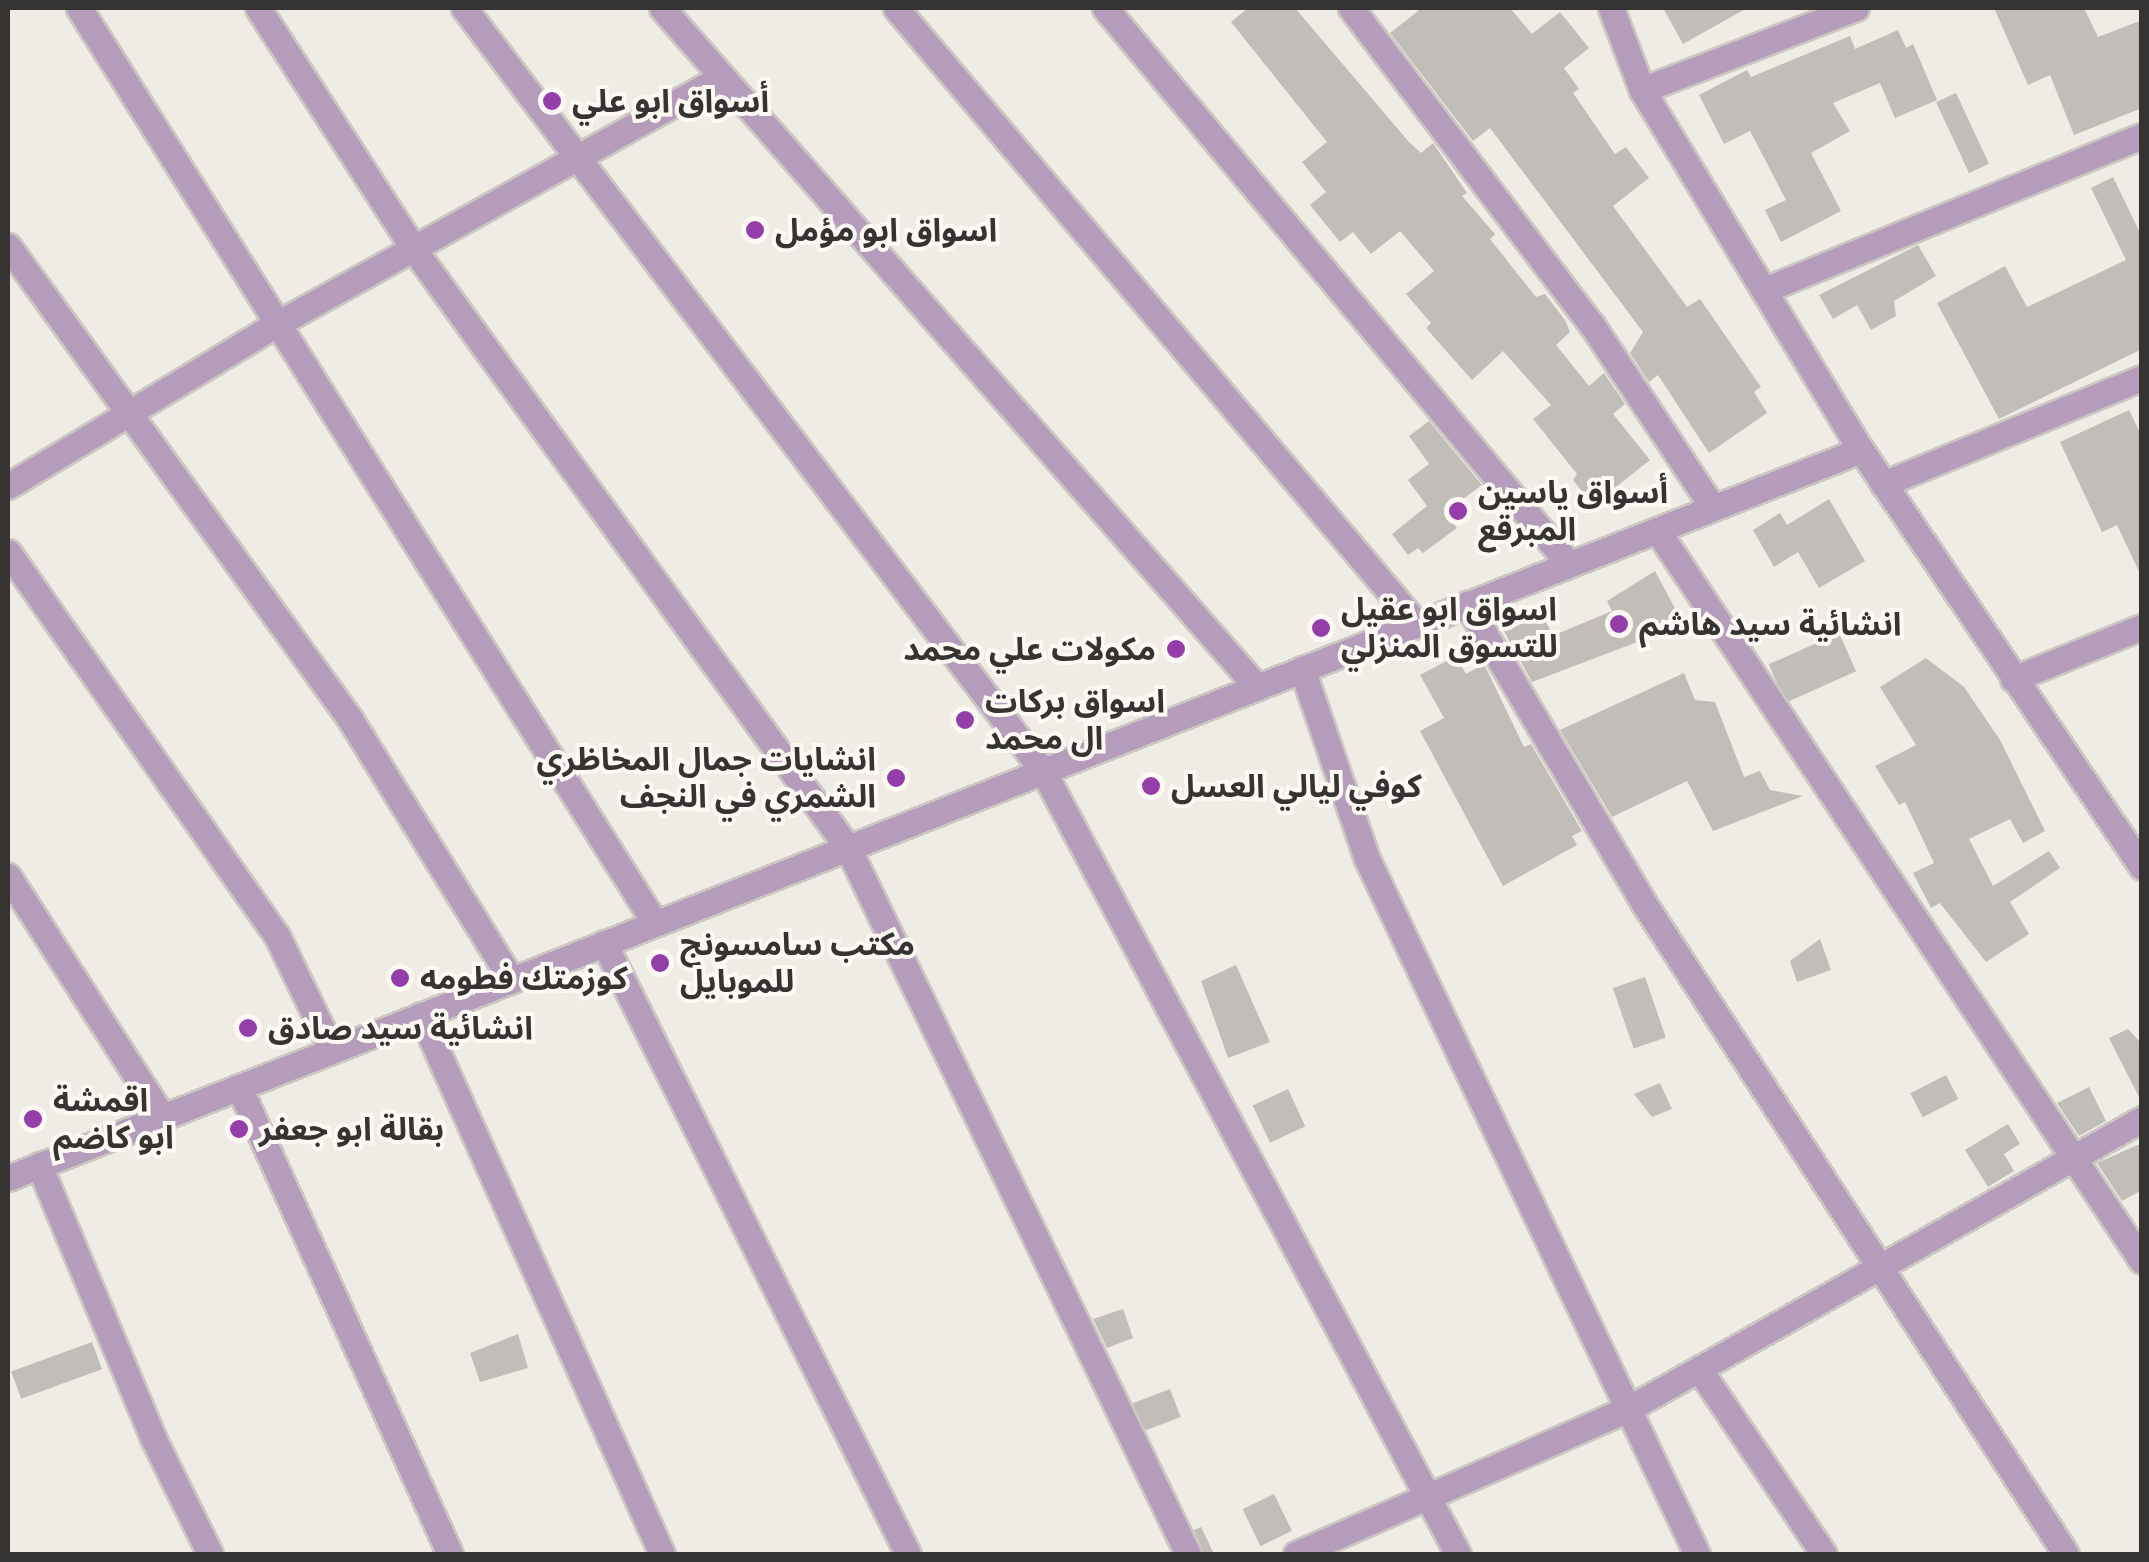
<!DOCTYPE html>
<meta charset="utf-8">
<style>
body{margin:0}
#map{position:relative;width:2149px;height:1562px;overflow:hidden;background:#efece6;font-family:Roboto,"Noto Sans Arabic",sans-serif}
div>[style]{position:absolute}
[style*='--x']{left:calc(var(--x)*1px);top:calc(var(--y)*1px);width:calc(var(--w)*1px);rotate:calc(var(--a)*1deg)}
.building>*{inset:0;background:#c1beb9;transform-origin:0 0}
.roads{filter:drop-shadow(2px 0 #cac7c2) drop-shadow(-2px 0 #cac7c2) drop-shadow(0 2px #cac7c2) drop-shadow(0 -2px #cac7c2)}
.minor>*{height:25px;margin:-12.5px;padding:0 12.5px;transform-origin:12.5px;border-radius:12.5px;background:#b59cbb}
.tertiary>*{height:25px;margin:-12.5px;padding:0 12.5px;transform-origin:12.5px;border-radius:12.5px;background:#b59cbb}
.dots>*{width:28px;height:28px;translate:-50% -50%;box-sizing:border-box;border:5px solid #fcf9f4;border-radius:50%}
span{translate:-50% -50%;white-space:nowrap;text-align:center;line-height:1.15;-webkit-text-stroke:8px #fcf9f4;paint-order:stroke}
.poi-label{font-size:32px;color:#353432;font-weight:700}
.left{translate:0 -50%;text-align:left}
.right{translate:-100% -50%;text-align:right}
.frame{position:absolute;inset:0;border:10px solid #353432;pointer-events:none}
</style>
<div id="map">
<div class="building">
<i style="clip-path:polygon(1248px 8px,1295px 8px,1409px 142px,1421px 153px,1433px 143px,1467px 193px,1462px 196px,1495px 234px,1490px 239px,1536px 297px,1545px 294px,1565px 320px,1570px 332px,1556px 345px,1589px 386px,1604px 373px,1625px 404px,1613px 414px,1650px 460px,1597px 502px,1585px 495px,1573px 480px,1577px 474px,1533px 419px,1551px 405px,1503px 351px,1472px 380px,1426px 328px,1431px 323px,1406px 294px,1434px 271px,1400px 231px,1371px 254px,1353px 232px,1340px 242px,1310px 205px,1326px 192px,1302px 162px,1327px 142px,1231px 22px)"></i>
<i style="clip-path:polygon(1422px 8px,1510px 8px,1532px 34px,1560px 12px,1589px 48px,1564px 68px,1579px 89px,1573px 93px,1615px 154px,1626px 147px,1649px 178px,1613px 206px,1687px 307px,1700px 299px,1761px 387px,1754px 392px,1767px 413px,1709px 453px,1658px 375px,1649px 382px,1630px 353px,1643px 332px,1490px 128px,1473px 141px,1390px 33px)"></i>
<i style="clip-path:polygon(1663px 8px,1747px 8px,1683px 44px)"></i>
<i style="clip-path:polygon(1994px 8px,2084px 8px,2098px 37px,2142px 20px,2142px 108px,2074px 135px,2050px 75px,2028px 85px)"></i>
<i style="clip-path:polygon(1898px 30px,1906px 48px,1913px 44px,1937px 100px,1895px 118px,1880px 83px,1833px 103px,1850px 131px,1811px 153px,1841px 211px,1781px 242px,1765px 210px,1786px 200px,1750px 131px,1724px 144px,1699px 95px,1747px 70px,1751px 77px,1850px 36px,1855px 49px)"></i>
<i style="left:1956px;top:93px;width:78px;height:22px;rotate:65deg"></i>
<i style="clip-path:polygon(2113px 177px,2142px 237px,2142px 349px,1999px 419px,1937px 303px,2005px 266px,2027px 307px,2126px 260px,2091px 188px)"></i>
<i style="clip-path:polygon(1918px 245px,1936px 276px,1894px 301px,1896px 316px,1871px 330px,1857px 305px,1833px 319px,1819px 295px)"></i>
<i style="clip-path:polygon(2129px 410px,2142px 437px,2142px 578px,2117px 525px,2102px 532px,2060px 442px)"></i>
<i style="clip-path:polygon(1429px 421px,1482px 485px,1445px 512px,1457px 528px,1423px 553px,1418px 548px,1408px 555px,1392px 534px,1427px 506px,1408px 480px,1429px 464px,1409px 436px)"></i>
<i style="clip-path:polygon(1829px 499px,1865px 561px,1819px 588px,1798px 552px,1774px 567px,1753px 530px,1780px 513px,1787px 525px)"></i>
<i style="clip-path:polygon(1655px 571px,1678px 614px,1645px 631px,1648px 638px,1532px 682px,1504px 631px,1544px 615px,1552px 636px,1612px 611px,1607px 601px)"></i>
<i style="left:1839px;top:633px;width:42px;height:77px;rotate:66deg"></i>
<i style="clip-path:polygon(1456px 656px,1466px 674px,1484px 664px,1524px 747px,1531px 744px,1582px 831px,1572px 836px,1577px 845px,1503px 886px,1420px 731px,1444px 718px,1420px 675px)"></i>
<i style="clip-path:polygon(1926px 658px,1964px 687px,2000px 740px,2045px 831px,2023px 843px,2010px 819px,1969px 839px,1993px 886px,2049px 851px,2060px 868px,2010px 902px,2029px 934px,1986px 962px,1940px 903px,1931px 908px,1913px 873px,1934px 863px,1905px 802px,1899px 805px,1875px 766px,1916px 745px,1880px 687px)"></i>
<i style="clip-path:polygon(1684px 673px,1695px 700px,1715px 702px,1744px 777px,1760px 771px,1770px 790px,1803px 796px,1713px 831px,1687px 781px,1612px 817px,1560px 730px)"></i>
<i style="clip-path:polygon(1820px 939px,1831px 970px,1797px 982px,1790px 961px)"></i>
<i style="clip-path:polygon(1236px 965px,1270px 1042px,1228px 1058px,1201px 981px)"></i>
<i style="left:1645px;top:977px;width:64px;height:34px;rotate:71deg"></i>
<i style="clip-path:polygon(2128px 1029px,2142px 1044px,2142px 1103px,2109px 1038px)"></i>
<i style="left:1946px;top:1075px;width:27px;height:40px;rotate:63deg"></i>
<i style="clip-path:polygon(1660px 1083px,1672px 1109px,1652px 1117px,1634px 1094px)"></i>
<i style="clip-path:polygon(2089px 1087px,2106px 1121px,2079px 1136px,2057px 1103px)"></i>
<i style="left:1288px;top:1089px;width:41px;height:39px;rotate:65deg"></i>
<i style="clip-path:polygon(2008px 1124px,2020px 1144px,2004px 1154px,2014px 1171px,1988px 1187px,1965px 1150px)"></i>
<i style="clip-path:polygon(2142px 1143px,2142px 1190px,2122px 1201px,2097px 1163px)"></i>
<i style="clip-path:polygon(1123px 1309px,1133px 1338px,1107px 1348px,1093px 1319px)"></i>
<i style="clip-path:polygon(518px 1334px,528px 1368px,480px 1382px,470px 1353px)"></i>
<i style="left:92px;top:1342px;width:29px;height:86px;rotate:70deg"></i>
<i style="left:1170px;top:1389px;width:30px;height:40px;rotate:69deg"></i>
<i style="left:1274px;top:1494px;width:41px;height:35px;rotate:64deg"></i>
<i style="clip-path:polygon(1201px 1527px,1214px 1554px,1204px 1554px,1194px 1530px)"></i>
</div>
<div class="roads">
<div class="minor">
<i style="--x:79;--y:8;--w:1081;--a:57.81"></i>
<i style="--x:258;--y:8;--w:289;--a:57.1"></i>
<i style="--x:415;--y:251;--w:737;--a:54.05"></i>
<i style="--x:848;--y:848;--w:784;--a:64.29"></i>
<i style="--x:464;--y:8;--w:958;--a:52.81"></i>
<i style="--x:1043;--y:771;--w:886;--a:62.08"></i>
<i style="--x:662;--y:8;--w:903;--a:48.77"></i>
<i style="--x:896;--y:8;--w:807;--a:49.78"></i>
<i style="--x:1105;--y:8;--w:724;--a:50.15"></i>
<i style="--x:1351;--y:8;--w:398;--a:52.8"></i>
<i style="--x:1592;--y:325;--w:219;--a:56.5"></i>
<i style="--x:1642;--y:90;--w:229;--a:-21"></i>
<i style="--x:8;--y:246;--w:584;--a:54.13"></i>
<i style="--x:350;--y:719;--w:307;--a:58.2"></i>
<i style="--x:1764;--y:290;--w:408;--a:-22.2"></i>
<i style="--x:1883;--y:484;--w:280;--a:-22.3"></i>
<i style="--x:8;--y:486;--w:314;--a:-31.1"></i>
<i style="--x:277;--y:324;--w:509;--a:-29.03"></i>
<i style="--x:1657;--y:530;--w:877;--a:56.44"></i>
<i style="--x:8;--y:552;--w:469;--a:55"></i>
<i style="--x:277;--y:936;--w:127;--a:64.2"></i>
<i style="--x:1467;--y:604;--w:346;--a:59.4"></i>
<i style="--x:1643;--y:902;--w:777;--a:57.03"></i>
<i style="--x:1302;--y:669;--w:201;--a:71.1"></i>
<i style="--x:1367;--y:859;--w:769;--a:64.6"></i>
<i style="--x:2013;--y:679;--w:139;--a:-22"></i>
<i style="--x:8;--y:876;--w:287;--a:57.3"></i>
<i style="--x:604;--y:943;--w:682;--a:63.55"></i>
<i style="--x:421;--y:1015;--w:590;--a:65.91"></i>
<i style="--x:239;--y:1087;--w:512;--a:65.69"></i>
<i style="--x:39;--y:1165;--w:296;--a:67.3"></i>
<i style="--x:153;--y:1438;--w:129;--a:63.8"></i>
<i style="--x:8;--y:1178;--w:1991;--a:-21.45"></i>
<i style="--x:1699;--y:1369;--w:223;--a:56"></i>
<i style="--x:1296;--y:1554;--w:362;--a:-23.6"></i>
<i style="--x:1628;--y:1409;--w:590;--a:-29.43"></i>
</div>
<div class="tertiary">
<i style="--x:1611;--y:8;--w:88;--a:69.3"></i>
<i style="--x:1642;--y:90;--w:421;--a:58.7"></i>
<i style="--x:1861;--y:450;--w:503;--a:56.03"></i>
</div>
</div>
<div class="dots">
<i style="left:552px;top:101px;background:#953da9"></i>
<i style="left:755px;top:230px;background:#953da9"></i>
<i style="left:1458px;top:511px;background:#953da9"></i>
<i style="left:1619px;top:624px;background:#953da9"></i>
<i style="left:1321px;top:628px;background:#953da9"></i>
<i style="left:1176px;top:649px;background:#953da9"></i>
<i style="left:965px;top:720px;background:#953da9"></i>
<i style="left:896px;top:778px;background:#953da9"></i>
<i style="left:1151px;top:786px;background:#953da9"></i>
<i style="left:660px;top:963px;background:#953da9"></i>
<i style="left:400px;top:978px;background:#953da9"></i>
<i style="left:248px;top:1028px;background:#953da9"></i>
<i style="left:33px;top:1119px;background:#953da9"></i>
<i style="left:239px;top:1129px;background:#953da9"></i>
</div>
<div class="poi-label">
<span class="left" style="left:572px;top:101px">أسواق ابو علي</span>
<span class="left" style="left:775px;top:230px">اسواق ابو مؤمل</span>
<span class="left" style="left:1478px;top:511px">أسواق ياسين<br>المبرقع</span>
<span class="left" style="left:1341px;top:628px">اسواق ابو عقيل<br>للتسوق المنزلي</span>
<span class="left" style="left:1639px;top:624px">انشائية سيد هاشم</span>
<span class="right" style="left:1156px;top:649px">مكولات علي محمد</span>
<span class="left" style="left:985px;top:720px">اسواق بركات<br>ال محمد</span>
<span class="right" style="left:876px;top:778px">انشايات جمال المخاظري<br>الشمري في النجف</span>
<span class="left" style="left:1171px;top:786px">كوفي ليالي العسل</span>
<span class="left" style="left:680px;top:963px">مكتب سامسونج<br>للموبايل</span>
<span class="left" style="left:420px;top:978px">كوزمتك فطومه</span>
<span class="left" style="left:268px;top:1028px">انشائية سيد صادق</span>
<span class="left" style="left:53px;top:1119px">اقمشة<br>ابو كاضم</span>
<span class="left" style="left:259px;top:1129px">بقالة ابو جعفر</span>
</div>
<div class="frame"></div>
</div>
